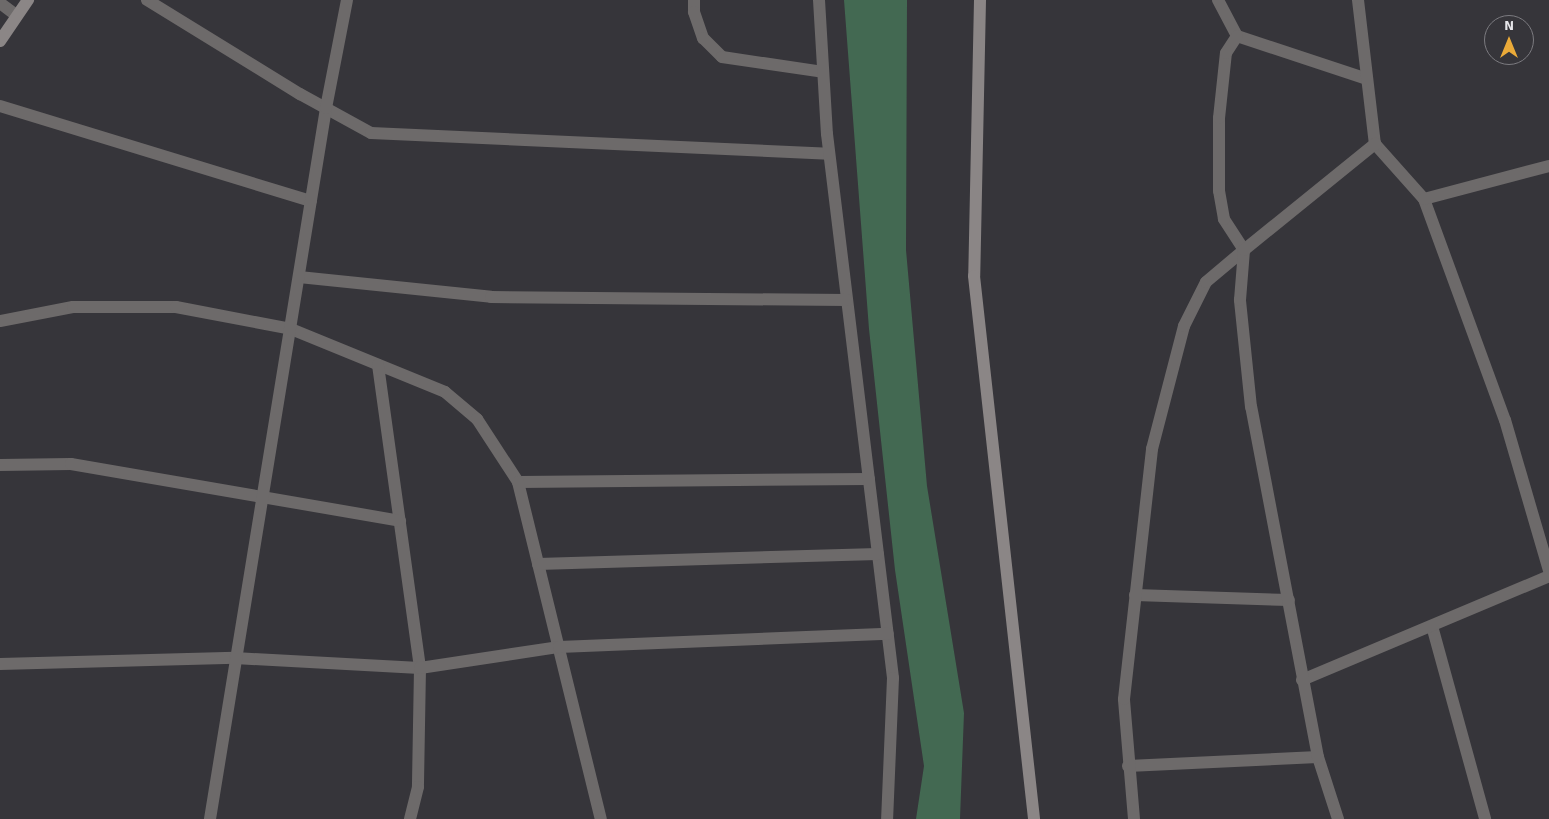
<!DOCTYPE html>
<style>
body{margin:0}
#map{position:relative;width:1549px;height:819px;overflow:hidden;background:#36353a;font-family:Signika,sans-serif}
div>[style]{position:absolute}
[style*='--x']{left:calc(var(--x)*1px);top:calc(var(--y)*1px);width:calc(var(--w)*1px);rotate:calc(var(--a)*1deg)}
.green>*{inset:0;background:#436952}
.lane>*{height:12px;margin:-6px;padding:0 6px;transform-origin:6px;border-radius:6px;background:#6d6a6a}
.street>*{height:12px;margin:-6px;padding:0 6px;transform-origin:6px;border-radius:6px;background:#6d6a6a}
.secondary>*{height:12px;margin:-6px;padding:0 6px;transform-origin:6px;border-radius:6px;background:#8b8686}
span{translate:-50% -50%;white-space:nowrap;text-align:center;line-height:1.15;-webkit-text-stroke:5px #36353a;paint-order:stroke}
.north{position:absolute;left:1484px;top:15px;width:50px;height:50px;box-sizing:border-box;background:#36353a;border:1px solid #7c7b80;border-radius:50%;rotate:0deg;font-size:14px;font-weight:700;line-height:20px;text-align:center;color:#e6e5e9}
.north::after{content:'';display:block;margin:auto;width:18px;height:22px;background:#eaaa39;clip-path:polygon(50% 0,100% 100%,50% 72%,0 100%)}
</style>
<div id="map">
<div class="green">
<i style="clip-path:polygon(844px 0,907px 0,906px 250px,927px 486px,964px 713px,960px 819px,916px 819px,924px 766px,895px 570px,869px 329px)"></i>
</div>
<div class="lane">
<i style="--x:0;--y:3;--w:21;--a:37"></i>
<i style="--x:518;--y:482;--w:351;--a:-0.5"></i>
</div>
<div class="street">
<i style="--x:147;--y:0;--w:180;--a:31.6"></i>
<i style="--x:300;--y:94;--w:81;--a:28.8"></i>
<i style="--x:371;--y:133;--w:458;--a:2.6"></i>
<i style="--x:694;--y:0;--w:12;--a:90"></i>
<i style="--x:694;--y:12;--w:28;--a:71"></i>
<i style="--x:703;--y:38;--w:27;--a:45"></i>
<i style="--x:722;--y:57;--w:102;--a:8.4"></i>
<i style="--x:819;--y:0;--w:134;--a:86.6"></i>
<i style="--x:827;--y:134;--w:548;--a:83.08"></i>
<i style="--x:893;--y:678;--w:141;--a:92.4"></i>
<i style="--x:1218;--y:0;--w:41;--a:62.2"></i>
<i style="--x:1237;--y:36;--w:137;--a:18.3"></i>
<i style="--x:1358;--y:0;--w:145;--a:83.3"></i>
<i style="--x:1375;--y:144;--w:74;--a:48.3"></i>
<i style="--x:1424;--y:199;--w:235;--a:69.9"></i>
<i style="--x:1505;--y:420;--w:156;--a:73.7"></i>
<i style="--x:0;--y:106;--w:325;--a:17"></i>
<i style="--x:1424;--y:199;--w:129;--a:-14.8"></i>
<i style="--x:299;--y:277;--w:193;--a:5.9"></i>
<i style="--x:491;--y:297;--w:356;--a:0.5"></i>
<i style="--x:0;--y:321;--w:74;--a:-10.9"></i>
<i style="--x:73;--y:307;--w:103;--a:0"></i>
<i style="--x:176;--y:307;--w:117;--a:10.8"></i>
<i style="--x:291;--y:329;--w:166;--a:22.2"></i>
<i style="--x:445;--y:392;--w:42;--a:40.2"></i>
<i style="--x:477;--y:419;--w:75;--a:56.9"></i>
<i style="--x:518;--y:482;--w:347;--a:76.2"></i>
<i style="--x:378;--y:365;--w:306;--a:82.1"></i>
<i style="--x:420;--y:668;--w:119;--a:91"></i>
<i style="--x:418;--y:787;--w:33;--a:104"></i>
<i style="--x:0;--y:465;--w:71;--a:-0.8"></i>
<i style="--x:71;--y:464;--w:334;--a:9.8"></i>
<i style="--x:538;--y:564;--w:340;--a:-1.7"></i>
<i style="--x:1135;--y:595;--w:154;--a:1.9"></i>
<i style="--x:1432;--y:626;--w:200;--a:74.6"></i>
<i style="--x:0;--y:664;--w:235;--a:-1.5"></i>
<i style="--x:235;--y:658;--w:185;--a:3.1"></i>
<i style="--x:420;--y:668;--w:141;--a:-8.6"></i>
<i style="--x:559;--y:647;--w:329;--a:-2.3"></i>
<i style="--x:1302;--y:680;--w:268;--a:-22.8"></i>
<i style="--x:1128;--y:766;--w:190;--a:-2.7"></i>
<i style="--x:210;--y:819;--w:720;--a:-80.73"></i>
<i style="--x:326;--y:108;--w:110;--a:-79"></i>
<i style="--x:1134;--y:819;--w:120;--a:-94.8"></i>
<i style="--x:1124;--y:699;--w:252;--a:-83.6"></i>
<i style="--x:1152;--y:449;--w:127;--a:-75.4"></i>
<i style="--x:1184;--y:326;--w:49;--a:-63.4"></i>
<i style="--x:1206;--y:282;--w:50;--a:-40.1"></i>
<i style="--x:1244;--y:250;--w:37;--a:-123"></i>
<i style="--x:1224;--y:219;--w:28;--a:-100"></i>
<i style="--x:1219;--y:191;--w:73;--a:-90"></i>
<i style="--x:1219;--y:118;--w:65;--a:-83.9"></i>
<i style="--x:1226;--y:53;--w:20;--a:-57"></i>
<i style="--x:1338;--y:819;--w:65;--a:-107.9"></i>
<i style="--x:1318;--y:757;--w:356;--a:-100.8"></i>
<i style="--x:1251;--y:407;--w:108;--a:-95.9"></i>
<i style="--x:1240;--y:300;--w:50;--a:-85.4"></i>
<i style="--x:1244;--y:250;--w:169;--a:-39"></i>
</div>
<div class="secondary">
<i style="--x:980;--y:0;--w:276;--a:91.2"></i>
<i style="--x:974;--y:276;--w:546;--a:83.69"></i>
<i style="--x:0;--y:41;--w:50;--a:-55.7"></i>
</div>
<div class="north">N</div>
</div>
